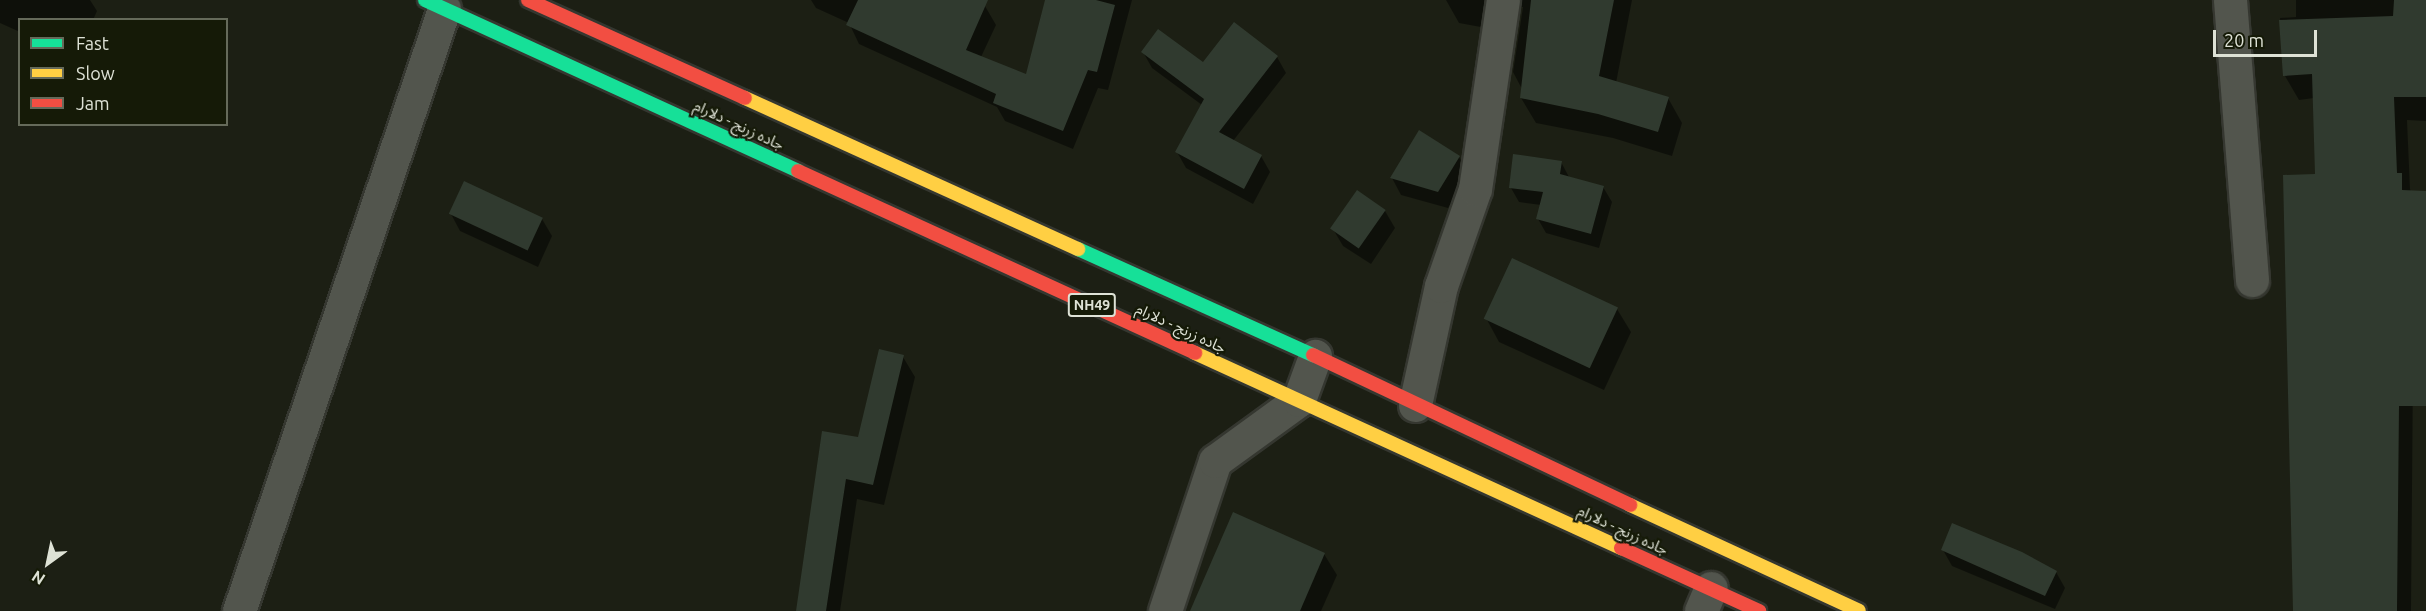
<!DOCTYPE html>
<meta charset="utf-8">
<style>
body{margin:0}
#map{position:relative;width:2426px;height:611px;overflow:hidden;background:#1c1f14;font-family:Ubuntu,"Noto Sans Arabic",sans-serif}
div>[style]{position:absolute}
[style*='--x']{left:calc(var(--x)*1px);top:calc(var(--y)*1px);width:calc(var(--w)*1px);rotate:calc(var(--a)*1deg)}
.shadow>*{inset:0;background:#0007}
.building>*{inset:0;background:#303a2f;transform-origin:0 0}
.roads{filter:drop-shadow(2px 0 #353730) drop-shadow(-2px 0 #353730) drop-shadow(0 2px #353730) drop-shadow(0 -2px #353730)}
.street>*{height:33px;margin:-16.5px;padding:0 16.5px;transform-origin:16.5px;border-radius:16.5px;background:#52554d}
.fast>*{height:14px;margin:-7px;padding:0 7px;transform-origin:7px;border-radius:7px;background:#16e098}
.slow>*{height:14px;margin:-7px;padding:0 7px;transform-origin:7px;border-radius:7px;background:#ffcf43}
.jam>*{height:14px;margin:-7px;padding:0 7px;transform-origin:7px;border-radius:7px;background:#f24e42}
span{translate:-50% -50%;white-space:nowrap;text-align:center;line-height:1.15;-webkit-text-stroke:4.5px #151a07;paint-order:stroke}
.shield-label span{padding:2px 4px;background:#151a07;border:2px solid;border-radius:4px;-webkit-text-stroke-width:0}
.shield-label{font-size:14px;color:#dee2d6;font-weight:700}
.street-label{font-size:15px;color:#dee2d6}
.legend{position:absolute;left:18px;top:18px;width:210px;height:108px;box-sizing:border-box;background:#151a07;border:2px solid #656a5a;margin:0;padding:8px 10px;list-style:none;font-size:18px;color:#dee2d6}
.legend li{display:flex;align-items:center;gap:12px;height:30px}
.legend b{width:30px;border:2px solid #656a5a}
.north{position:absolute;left:18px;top:533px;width:60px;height:60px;-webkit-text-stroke:4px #151a07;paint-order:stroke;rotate:213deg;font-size:16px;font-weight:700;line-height:24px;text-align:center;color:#dee2d6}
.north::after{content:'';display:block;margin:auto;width:21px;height:27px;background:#dee2d6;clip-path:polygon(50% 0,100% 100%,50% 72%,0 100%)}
.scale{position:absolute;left:2213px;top:30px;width:104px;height:27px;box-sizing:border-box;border:3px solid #dee2d6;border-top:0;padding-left:8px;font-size:18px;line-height:21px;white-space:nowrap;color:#dee2d6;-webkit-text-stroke:4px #151a07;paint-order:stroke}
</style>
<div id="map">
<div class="shadow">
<i style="clip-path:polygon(0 0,90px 0,97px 11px,93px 20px,20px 20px,20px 32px,0 23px)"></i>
<i style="clip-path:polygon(811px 0,971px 0,985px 6px,996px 25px,981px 57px,1027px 76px,1046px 0,1132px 0,1108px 90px,1098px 88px,1073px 149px,1005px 121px,997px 107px,859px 44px,849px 23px,816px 8px)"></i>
<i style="clip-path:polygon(1446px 0,1632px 0,1616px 83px,1668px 98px,1682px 123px,1672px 156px,1613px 138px,1536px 123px,1521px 98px,1522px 89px,1513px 72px,1523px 7px,1511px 7px,1497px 30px,1459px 23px)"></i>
<i style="clip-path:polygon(2296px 0,2426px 0,2426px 121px,2407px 120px,2410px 189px,2411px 192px,2426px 193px,2426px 369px,2413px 369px,2411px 611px,2295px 611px,2317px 176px,2314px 98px,2299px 100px,2285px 76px,2280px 18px,2296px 17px)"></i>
<i style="clip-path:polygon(1235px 24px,1277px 57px,1286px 73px,1233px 141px,1261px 156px,1270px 172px,1253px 204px,1186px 168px,1177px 152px,1202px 105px,1152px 68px,1143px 52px,1203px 65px)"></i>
<i style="clip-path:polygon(1459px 157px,1469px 174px,1448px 208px,1401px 195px,1392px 178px)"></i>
<i style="clip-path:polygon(1561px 162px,1569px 177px,1603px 187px,1612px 202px,1599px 248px,1546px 233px,1538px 219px,1541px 205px,1519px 202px,1511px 188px)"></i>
<i style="clip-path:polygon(1385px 211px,1395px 228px,1371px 264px,1343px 246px,1333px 229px)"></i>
<i style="clip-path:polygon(451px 214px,542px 219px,552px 236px,538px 267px,460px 231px)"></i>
<i style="clip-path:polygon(1617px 309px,1631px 332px,1604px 390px,1499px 342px,1486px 318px)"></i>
<i style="clip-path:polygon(903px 357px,915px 377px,884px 505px,857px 499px,840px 611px,797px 611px,859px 439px)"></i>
<i style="clip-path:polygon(1943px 550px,2056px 572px,2065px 588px,2055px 609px,1952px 566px)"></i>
<i style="clip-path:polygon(1324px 554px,1337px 575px,1321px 611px,1191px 611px)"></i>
</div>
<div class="building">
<i style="clip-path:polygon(858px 0,988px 0,966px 50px,1026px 74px,1045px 0,1096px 0,1115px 5px,1097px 72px,1088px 70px,1063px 131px,993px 103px,996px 94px,846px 25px)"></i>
<i style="clip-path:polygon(1531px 0,1614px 0,1599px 76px,1669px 97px,1658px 132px,1598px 114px,1520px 98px)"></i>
<i style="clip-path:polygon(2394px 0,2426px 0,2426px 97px,2394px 97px,2397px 173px,2402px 173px,2402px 190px,2426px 191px,2426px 406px,2399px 406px,2397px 611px,2293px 611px,2283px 175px,2315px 174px,2312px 74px,2283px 76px,2279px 20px,2393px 16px)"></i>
<i style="clip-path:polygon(1234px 22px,1278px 56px,1219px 132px,1262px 155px,1244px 189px,1175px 152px,1204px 99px,1141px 52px,1158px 29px,1203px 62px)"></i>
<i style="clip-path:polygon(1419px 130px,1460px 156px,1438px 192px,1390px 178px)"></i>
<i style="clip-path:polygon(1513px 154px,1562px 161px,1560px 174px,1604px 186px,1591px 234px,1536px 219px,1543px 192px,1509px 188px)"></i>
<i style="left:464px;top:181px;width:87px;height:36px;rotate:25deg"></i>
<i style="left:1357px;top:190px;width:35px;height:47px;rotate:35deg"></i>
<i style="left:1512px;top:258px;width:117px;height:67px;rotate:25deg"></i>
<i style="clip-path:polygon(879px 349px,904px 355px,873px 485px,846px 479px,826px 611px,796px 611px,822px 431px,858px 437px)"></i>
<i style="clip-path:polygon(1233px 512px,1325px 553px,1300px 611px,1190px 611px)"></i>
<i style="clip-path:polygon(1952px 523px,2022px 552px,2057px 571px,2045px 596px,1941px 550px)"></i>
</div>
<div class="roads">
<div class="street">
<i style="--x:2230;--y:0;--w:281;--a:85.5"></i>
<i style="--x:1415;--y:405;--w:122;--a:-77.7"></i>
<i style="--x:1441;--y:286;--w:103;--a:-70.7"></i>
<i style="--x:1475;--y:189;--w:191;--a:-81.6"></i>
<i style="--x:239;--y:611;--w:636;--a:-71.19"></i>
<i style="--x:1165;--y:611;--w:158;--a:-71.6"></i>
<i style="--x:1215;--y:461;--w:104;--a:-36"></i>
<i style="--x:1299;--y:400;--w:47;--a:-70"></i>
<i style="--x:1701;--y:611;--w:25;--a:-67"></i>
</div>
<div class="fast">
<i style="--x:425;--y:0;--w:410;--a:24.6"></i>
<i style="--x:1078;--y:249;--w:258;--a:24.3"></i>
</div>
<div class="slow">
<i style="--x:745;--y:98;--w:366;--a:24.4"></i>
<i style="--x:1195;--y:353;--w:469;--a:24.6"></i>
<i style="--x:1630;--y:505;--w:252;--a:24.8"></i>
</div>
<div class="jam">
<i style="--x:528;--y:0;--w:238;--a:24.3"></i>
<i style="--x:798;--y:171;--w:437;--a:24.6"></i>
<i style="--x:1313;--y:355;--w:351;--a:25.3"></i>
<i style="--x:1621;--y:548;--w:152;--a:24.5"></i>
</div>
</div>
<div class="shield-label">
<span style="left:1092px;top:305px">NH49</span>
</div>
<div class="street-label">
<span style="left:739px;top:125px;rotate:25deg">جاده زرنج - دلارام</span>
<span style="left:1181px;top:328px;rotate:25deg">جاده زرنج - دلارام</span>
<span style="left:1623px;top:530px;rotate:25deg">جاده زرنج - دلارام</span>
</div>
<ul class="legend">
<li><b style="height:8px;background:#16e098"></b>Fast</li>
<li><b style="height:8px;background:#ffcf43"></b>Slow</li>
<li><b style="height:8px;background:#f24e42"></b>Jam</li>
</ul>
<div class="north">N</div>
<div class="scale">20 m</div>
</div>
